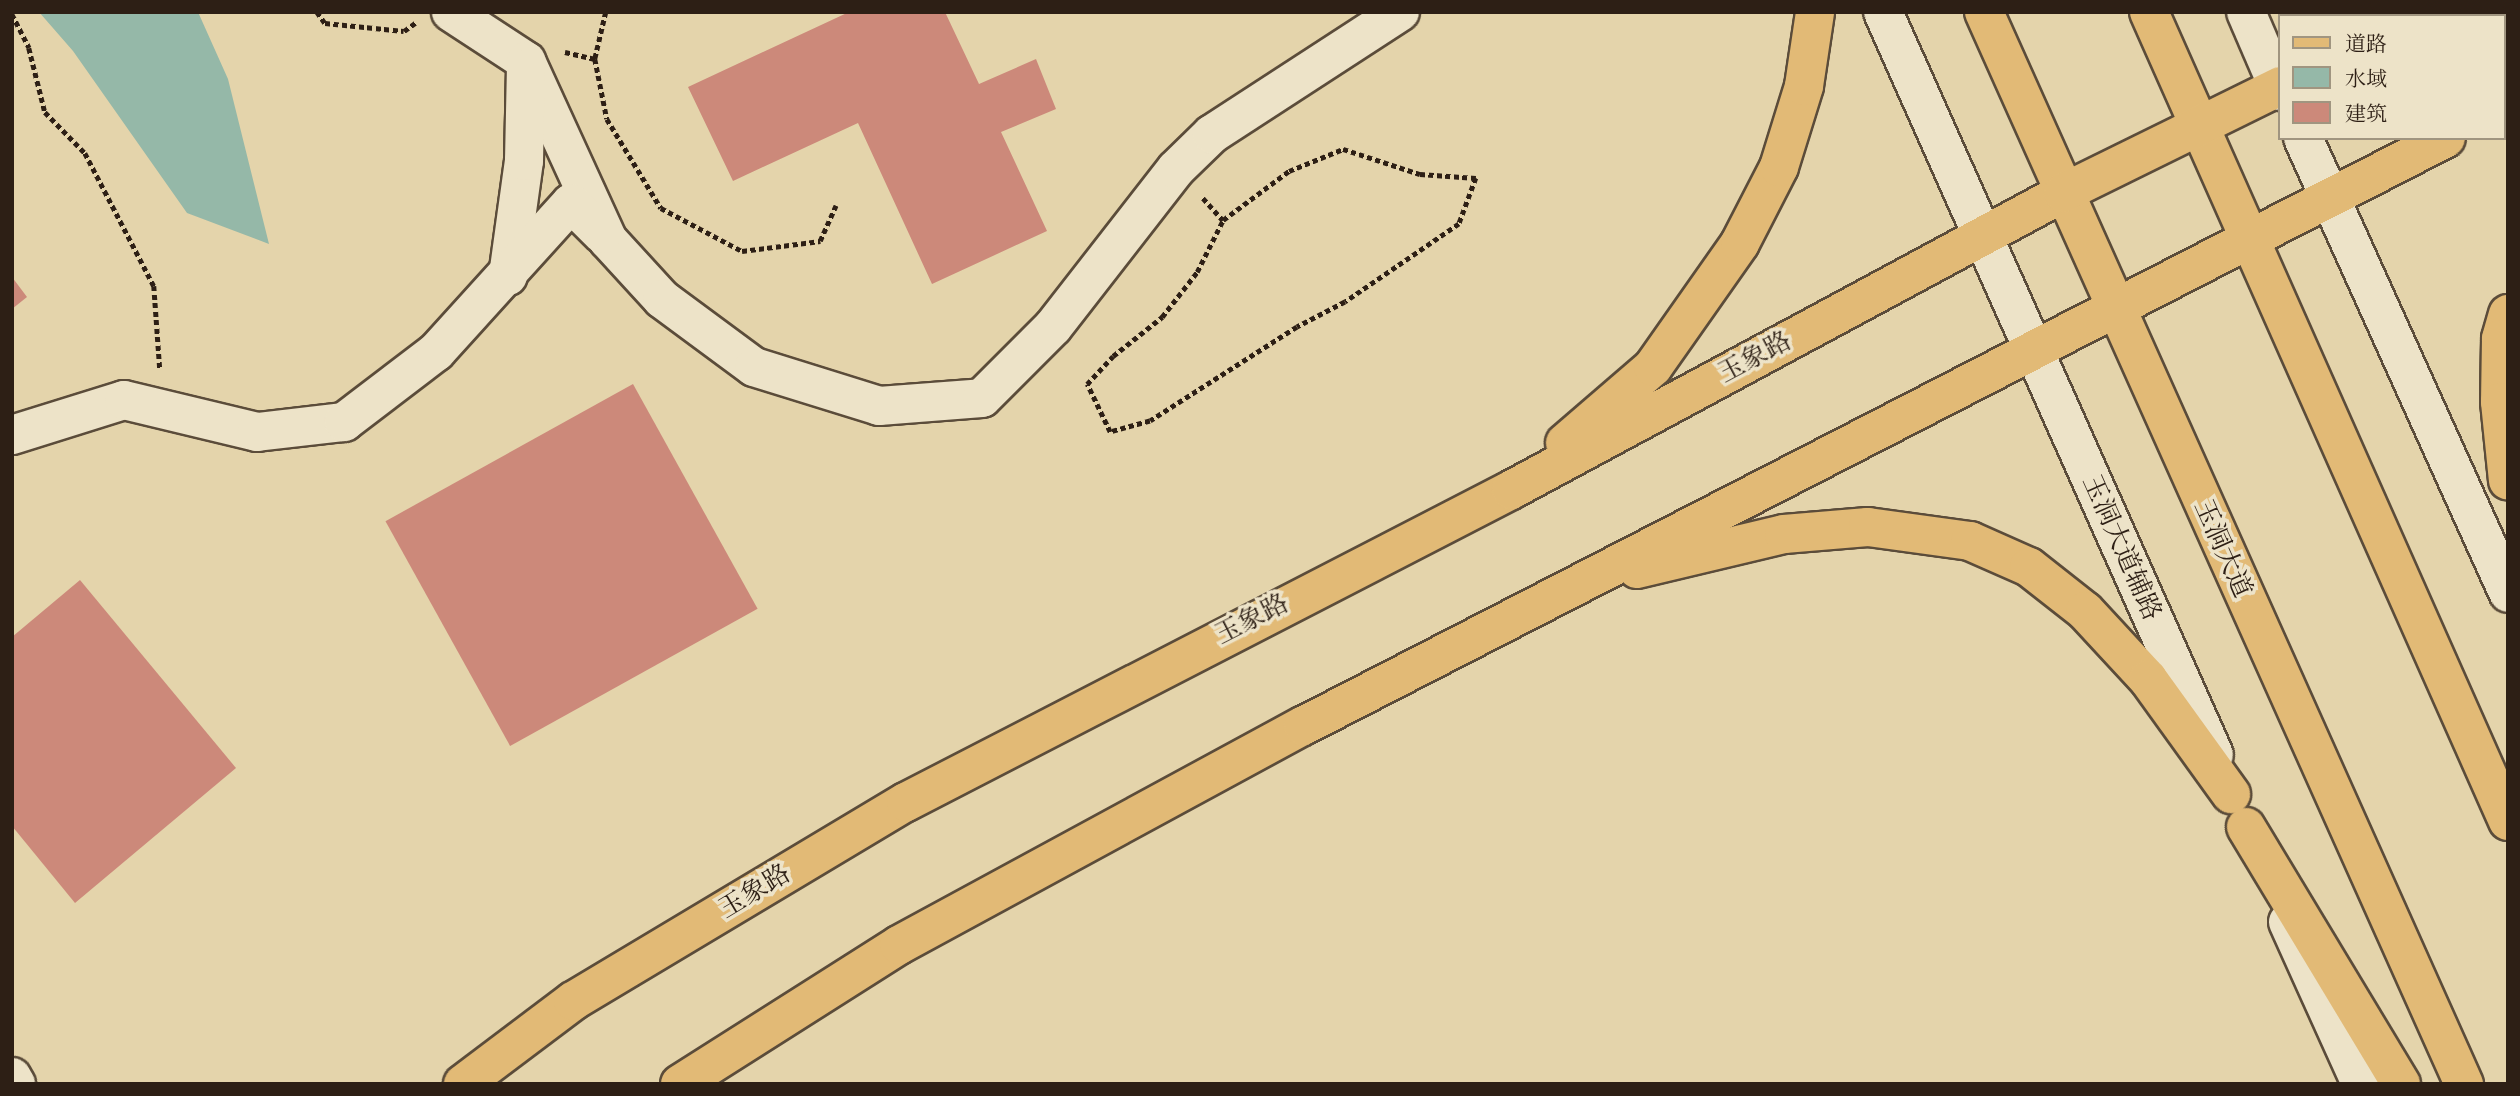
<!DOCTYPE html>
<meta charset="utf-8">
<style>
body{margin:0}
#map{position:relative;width:2520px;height:1096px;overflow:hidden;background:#e4d4ab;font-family:"IM FELL Double Pica","Noto Serif SC",serif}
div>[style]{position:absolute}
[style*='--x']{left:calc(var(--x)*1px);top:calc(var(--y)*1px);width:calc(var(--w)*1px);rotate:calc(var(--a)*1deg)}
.water>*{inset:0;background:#95b8a8}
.building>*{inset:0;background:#cc897a;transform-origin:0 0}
.path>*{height:4.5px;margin-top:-2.25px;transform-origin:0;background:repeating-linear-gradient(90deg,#2d1f15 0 5px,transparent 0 8.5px)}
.roads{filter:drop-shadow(2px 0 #5b4c3a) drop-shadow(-2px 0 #5b4c3a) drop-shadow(0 2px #5b4c3a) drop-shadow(0 -2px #5b4c3a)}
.minor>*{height:38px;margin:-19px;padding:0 19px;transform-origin:19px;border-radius:19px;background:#ede3c8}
.major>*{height:38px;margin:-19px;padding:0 19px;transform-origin:19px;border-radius:19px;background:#e2ba76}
span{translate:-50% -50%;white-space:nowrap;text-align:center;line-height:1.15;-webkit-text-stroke:7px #ede3c8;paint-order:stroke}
.street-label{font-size:26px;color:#2d1f15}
.frame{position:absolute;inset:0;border:14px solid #2d1f15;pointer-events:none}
.legend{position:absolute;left:2278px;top:14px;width:228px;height:126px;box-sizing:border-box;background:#ede3c8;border:2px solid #a09580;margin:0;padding:9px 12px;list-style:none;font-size:21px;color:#2d1f15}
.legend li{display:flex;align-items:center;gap:14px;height:35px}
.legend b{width:35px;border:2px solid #a09580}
</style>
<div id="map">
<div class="water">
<i style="clip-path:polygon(39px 12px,198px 12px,228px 79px,269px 244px,187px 213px,73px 51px)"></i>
</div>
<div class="building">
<i style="clip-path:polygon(849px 12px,945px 12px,979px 84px,1036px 59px,1056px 109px,1001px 132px,1047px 231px,932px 284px,858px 123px,733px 181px,688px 87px)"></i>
<i style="clip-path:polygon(12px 277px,27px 297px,12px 309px)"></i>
<i style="left:633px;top:384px;width:257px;height:283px;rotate:61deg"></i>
<i style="clip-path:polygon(80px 580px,236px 768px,75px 903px,12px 826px,12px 637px)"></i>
</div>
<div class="path">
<i style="--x:317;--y:12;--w:14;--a:54"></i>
<i style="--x:325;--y:23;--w:79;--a:5.8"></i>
<i style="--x:404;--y:31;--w:14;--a:-36"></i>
<i style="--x:606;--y:12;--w:48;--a:103.2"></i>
<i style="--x:595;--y:59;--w:61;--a:78.7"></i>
<i style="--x:607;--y:119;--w:104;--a:58.8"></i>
<i style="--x:661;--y:208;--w:92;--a:28"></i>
<i style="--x:742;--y:251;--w:79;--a:-7.3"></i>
<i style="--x:820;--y:241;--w:39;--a:-66"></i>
<i style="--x:12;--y:14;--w:38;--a:63"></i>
<i style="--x:29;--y:48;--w:66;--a:76"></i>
<i style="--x:45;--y:112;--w:57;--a:45.7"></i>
<i style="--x:85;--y:153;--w:150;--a:62.6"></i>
<i style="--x:154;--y:286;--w:83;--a:85.9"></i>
<i style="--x:565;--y:52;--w:31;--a:13"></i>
<i style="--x:1203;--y:198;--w:30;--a:48"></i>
<i style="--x:1223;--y:220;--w:82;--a:-36.6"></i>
<i style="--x:1289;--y:171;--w:58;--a:-22.2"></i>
<i style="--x:1343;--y:149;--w:81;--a:18"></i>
<i style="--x:1420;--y:174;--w:56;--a:4.1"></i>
<i style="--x:1476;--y:178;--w:49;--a:110.3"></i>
<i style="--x:1459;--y:224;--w:138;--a:145.6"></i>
<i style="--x:1345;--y:302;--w:54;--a:152.5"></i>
<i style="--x:1297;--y:327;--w:174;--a:147.4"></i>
<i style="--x:1150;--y:421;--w:41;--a:164.6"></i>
<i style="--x:1110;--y:432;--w:53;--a:-115.6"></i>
<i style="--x:1087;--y:384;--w:38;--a:-47"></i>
<i style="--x:1113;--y:356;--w:63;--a:-38.5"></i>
<i style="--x:1162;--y:317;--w:57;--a:-52.1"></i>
<i style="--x:1197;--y:272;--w:58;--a:-63.4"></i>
</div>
<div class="roads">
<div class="minor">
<i style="--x:451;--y:12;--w:90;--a:33.2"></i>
<i style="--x:526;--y:61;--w:197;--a:65.4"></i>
<i style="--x:608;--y:240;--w:80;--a:47.5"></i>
<i style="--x:662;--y:299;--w:114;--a:36.5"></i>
<i style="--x:754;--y:367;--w:131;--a:17.3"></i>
<i style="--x:879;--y:406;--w:103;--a:-4.4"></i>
<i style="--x:982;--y:398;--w:100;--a:-45"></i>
<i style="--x:1053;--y:327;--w:200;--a:-52.1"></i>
<i style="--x:1176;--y:169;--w:50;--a:-44.2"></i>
<i style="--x:1212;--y:134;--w:224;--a:-33"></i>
<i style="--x:1883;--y:12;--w:813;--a:65.99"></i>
<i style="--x:2246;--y:12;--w:86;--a:66.7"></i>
<i style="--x:2303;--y:138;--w:499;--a:65.7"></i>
<i style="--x:508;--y:276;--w:116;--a:-82.1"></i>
<i style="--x:524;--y:161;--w:92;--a:-88.8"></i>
<i style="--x:12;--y:435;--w:117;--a:-17.4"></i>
<i style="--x:124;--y:400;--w:137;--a:13.5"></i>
<i style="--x:257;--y:432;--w:88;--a:-6.6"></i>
<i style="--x:344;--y:422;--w:116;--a:-37.3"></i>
<i style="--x:436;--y:352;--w:201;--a:-47.8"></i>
<i style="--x:571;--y:203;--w:44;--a:45"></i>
<i style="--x:2288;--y:922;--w:178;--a:65.7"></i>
<i style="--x:12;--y:1077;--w:8;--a:60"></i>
</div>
<div class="major">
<i style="--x:1984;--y:12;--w:1175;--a:65.88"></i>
<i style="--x:2149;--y:12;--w:885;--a:66.07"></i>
<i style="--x:2408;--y:16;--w:8;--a:-30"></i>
<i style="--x:2504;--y:107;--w:4;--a:-27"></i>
<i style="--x:2508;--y:314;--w:26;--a:106"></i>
<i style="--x:2501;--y:339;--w:63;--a:90.9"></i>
<i style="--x:2500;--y:402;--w:79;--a:84.2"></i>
<i style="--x:1565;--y:443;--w:116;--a:-40.8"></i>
<i style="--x:1653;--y:367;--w:151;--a:-54.9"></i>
<i style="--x:1740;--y:243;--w:85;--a:-62.8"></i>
<i style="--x:1779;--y:167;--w:85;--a:-72.8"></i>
<i style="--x:1804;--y:86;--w:75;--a:-81.5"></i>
<i style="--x:1637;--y:569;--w:151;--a:-13.4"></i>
<i style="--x:1784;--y:534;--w:84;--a:-4.8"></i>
<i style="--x:1868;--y:527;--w:103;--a:7.8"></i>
<i style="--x:1970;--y:541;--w:64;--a:23.8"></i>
<i style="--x:2029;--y:567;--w:71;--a:38.2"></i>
<i style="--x:2085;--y:611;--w:93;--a:47.2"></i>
<i style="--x:2148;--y:679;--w:142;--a:54.2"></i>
<i style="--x:2246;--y:827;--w:300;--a:58.9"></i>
<i style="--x:463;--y:1084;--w:138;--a:-37"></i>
<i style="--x:573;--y:1001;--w:388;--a:-30.9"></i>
<i style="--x:906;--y:802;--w:681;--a:-27.28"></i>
<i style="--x:1511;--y:490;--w:627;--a:-28.28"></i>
<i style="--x:2063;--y:193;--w:242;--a:-26.2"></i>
<i style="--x:680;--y:1084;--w:259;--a:-32.4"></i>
<i style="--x:899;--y:945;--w:460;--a:-28.5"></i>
<i style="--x:1303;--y:726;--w:1285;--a:-27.22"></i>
</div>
</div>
<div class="street-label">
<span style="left:1755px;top:358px;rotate:-28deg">玉象路</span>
<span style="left:2121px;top:548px;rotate:66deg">玉洞大道辅路</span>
<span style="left:2222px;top:549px;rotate:66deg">玉洞大道</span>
<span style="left:1252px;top:620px;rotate:-27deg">玉象路</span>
<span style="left:755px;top:892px;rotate:-31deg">玉象路</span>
</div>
<div class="frame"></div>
<ul class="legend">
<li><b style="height:9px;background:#e2ba76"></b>道路</li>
<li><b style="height:19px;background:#95b8a8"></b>水域</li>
<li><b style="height:19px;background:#cc897a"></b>建筑</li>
</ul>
</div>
